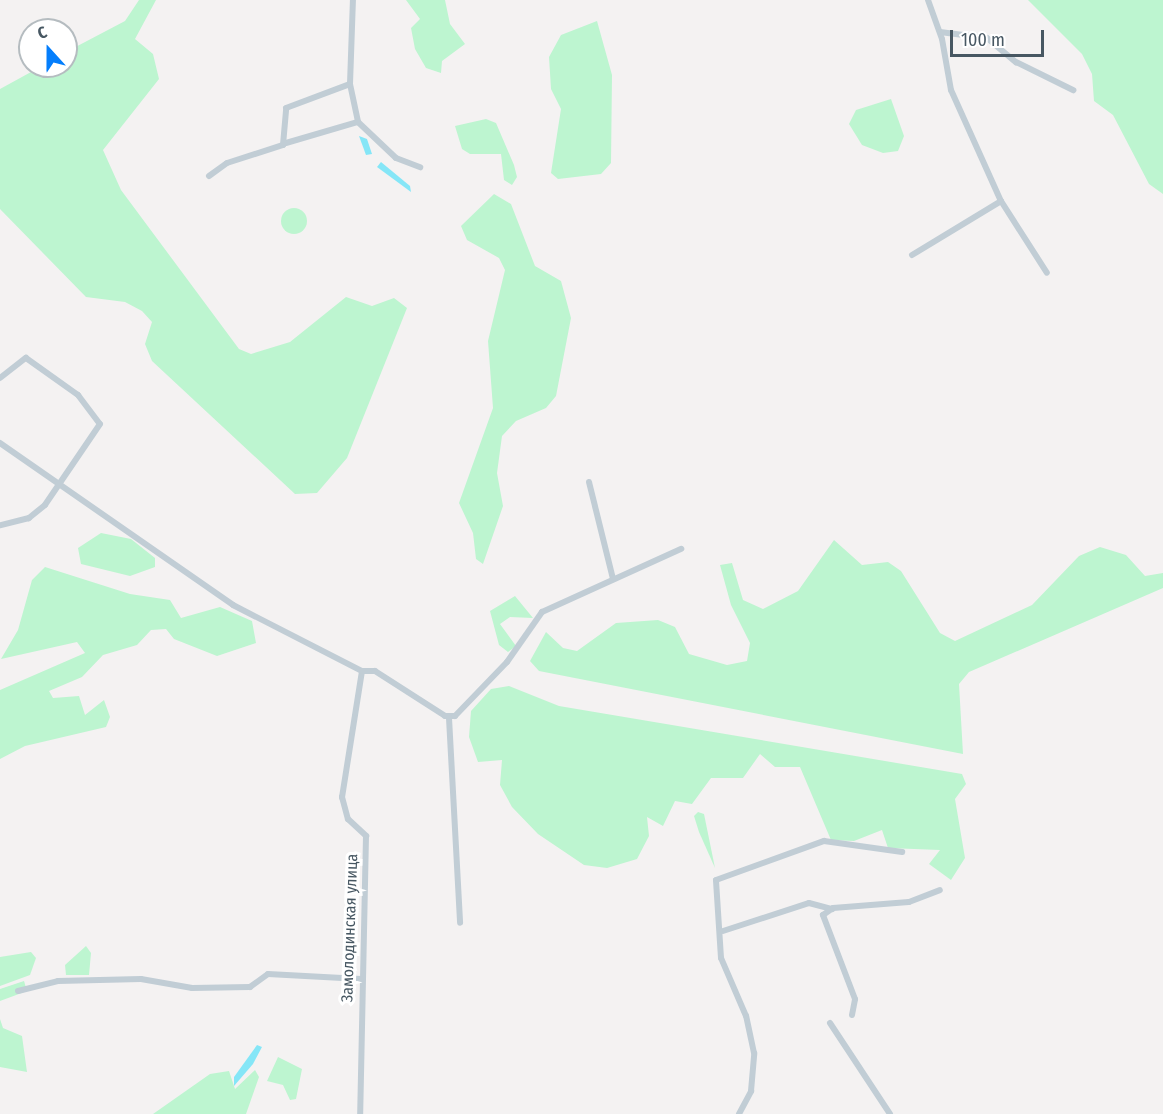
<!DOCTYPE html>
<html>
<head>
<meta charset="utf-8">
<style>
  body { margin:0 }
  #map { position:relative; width:1163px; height:1114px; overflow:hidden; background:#f4f2f2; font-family:"Fira Sans Condensed",sans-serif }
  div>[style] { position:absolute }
  .green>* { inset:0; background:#bdf5d0 }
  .round { border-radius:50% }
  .water>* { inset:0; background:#85e6f7 }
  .minor>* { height:6px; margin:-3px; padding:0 3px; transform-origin:3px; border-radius:3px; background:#c1cdd5 }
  span { translate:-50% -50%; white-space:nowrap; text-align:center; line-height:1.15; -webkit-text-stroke:6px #fff; paint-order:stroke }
  .street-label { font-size:16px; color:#475762 }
  .north { position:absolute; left:18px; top:18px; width:60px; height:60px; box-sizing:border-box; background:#fff; border:2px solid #b5bcc0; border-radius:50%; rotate:339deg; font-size:16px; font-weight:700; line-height:24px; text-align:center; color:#475762 }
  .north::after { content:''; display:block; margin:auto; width:21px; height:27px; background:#047efc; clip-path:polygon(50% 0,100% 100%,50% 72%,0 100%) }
  .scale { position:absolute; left:950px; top:30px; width:94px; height:27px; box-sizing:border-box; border:3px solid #475762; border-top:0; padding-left:8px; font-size:18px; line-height:21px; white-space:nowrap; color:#475762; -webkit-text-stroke:4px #fff; paint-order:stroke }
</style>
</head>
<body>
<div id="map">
  <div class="green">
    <div style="clip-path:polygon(139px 0,156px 0,135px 39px,153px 54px,159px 79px,103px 150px,121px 190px,239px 349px,251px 354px,290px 342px,346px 297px,372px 306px,394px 298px,407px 308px,347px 458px,317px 493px,295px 494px,152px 361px,145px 344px,152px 322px,142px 311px,125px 302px,86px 297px,0 209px,0 89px,42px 66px,66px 66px,66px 52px,125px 21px)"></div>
    <div style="clip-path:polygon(406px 0,445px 0,450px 24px,465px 44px,442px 61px,441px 73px,426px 68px,415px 49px,411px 28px,420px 19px)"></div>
    <div style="clip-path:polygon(1028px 0,1163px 0,1163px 194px,1149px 184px,1113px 115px,1094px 101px,1092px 74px,1082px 54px)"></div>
    <div style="clip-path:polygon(597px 21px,612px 75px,611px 163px,601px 174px,558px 179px,551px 173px,561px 109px,551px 89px,549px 57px,561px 35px)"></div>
    <div style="clip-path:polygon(891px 99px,904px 136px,898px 151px,883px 153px,862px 145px,849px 124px,856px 110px)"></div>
    <div style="clip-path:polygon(486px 119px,496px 123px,514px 165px,517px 177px,512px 185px,504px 180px,501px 154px,470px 154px,462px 149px,455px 126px)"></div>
    <div style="clip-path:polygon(494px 194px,511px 204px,535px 266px,561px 281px,571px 318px,556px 396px,546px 408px,516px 421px,502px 436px,497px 473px,503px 506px,483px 564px,476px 559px,473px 533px,459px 503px,493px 408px,488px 341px,505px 270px,499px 258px,467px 240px,461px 226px)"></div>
    <div class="round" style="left:281px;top:208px;width:26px;height:26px"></div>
    <div style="clip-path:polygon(101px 533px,131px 539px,155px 558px,155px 567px,130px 576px,81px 564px,78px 548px)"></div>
    <div style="clip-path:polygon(834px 540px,862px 565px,888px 562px,901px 571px,940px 633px,955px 641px,1032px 605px,1079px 556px,1100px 547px,1126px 555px,1145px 576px,1163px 573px,1163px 588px,969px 672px,959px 684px,963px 754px,539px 671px,530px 661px,546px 632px,563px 648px,577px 651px,616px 623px,658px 620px,675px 627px,689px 654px,727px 665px,747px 661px,750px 643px,731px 605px,720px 565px,732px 563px,743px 600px,763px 609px,798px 591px)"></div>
    <div style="clip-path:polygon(45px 567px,130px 594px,170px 600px,181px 618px,220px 607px,252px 621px,256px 643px,217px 656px,174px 639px,166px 629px,151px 630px,137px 645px,103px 655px,82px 677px,49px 691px,53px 698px,79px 696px,85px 715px,104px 700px,110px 717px,106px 727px,25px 746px,0 759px,0 690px,85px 653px,77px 642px,1px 659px,18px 630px,32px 580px)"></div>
    <div style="clip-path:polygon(515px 596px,533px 618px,510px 617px,500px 624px,516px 646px,508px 652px,499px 645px,490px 611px)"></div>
    <div style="clip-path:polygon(509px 686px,559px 706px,962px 774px,966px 784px,955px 799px,965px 858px,951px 880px,929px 864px,940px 850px,888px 848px,882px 830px,854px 841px,831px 840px,800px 767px,775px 767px,760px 754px,743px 778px,711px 778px,692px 804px,675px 801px,663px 826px,647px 817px,649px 836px,637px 859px,607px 868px,584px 865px,538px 834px,512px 807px,500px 785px,502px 760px,478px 762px,469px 737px,471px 711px,491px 689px)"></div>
    <div style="clip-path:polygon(698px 812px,704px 814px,715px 868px,699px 832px,694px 816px)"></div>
    <div style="clip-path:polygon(86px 946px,91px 953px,89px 975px,66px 975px,65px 965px)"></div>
    <div style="clip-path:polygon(31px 952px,36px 958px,30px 975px,0 986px,0 957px)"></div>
    <div style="clip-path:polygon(24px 981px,27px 991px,0 1001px,0 989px)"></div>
    <div style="clip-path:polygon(0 1019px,3px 1028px,22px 1036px,27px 1072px,0 1067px)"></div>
    <div style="clip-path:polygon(278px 1057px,302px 1069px,296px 1099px,290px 1100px,283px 1085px,267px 1081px)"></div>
    <div style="clip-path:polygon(255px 1070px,259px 1077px,246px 1114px,153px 1114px,210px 1074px,229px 1071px,235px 1089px)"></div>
  </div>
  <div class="water">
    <div style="clip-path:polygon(359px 136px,367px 139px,372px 154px,366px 155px)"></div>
    <div style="clip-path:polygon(381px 162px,410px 186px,411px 192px,377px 167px)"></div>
    <div style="clip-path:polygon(257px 1045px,262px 1047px,253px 1064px,234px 1086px,234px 1077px)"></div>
  </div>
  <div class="minor">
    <div style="left:928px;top:0;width:41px;rotate:70.3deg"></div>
    <div style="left:942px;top:39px;width:52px;rotate:80deg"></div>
    <div style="left:951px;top:90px;width:122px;rotate:65.8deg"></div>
    <div style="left:1001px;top:201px;width:85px;rotate:57.4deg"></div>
    <div style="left:940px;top:32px;width:47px;rotate:7.3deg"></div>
    <div style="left:987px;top:38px;width:38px;rotate:40deg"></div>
    <div style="left:1016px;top:62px;width:64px;rotate:26.2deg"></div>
    <div style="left:350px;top:84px;width:39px;rotate:78deg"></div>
    <div style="left:358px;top:122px;width:52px;rotate:43.5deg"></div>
    <div style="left:396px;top:158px;width:26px;rotate:21deg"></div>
    <div style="left:286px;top:143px;width:75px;rotate:-16.3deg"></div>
    <div style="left:209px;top:176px;width:22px;rotate:-36deg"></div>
    <div style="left:227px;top:163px;width:59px;rotate:-17.8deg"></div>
    <div style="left:283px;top:145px;width:37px;rotate:-85deg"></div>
    <div style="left:286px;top:108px;width:68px;rotate:-20.6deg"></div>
    <div style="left:350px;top:84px;width:84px;rotate:-88deg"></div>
    <div style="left:912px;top:255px;width:104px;rotate:-31.2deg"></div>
    <div style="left:0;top:378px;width:33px;rotate:-38deg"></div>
    <div style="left:26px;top:358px;width:64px;rotate:35.4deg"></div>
    <div style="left:78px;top:395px;width:36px;rotate:53deg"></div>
    <div style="left:100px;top:424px;width:98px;rotate:124.2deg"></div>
    <div style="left:45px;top:505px;width:21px;rotate:141deg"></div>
    <div style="left:29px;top:518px;width:30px;rotate:166deg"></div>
    <div style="left:0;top:443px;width:284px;rotate:34.8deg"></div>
    <div style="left:233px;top:605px;width:145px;rotate:27.1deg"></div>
    <div style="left:362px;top:671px;width:128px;rotate:99deg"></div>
    <div style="left:342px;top:797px;width:23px;rotate:75deg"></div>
    <div style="left:348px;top:819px;width:25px;rotate:43deg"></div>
    <div style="left:366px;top:836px;width:278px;rotate:91.2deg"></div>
    <div style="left:589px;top:482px;width:100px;rotate:76.1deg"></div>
    <div style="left:362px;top:671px;width:13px"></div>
    <div style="left:375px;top:671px;width:83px;rotate:32.7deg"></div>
    <div style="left:445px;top:716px;width:10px"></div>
    <div style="left:455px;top:716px;width:75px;rotate:-46.1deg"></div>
    <div style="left:507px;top:662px;width:61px;rotate:-55deg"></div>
    <div style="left:542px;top:612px;width:153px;rotate:-24.4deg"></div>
    <div style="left:449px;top:718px;width:205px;rotate:86.9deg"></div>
    <div style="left:723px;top:931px;width:90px;rotate:-18deg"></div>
    <div style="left:809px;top:903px;width:24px;rotate:15deg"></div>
    <div style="left:18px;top:991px;width:41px;rotate:-14deg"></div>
    <div style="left:58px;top:981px;width:83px;rotate:-1.4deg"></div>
    <div style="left:141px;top:979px;width:52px;rotate:10deg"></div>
    <div style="left:192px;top:988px;width:58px;rotate:-1deg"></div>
    <div style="left:250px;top:987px;width:22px;rotate:-36deg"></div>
    <div style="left:268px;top:974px;width:93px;rotate:3.1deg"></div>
    <div style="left:852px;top:1015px;width:16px;rotate:-79deg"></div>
    <div style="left:855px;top:999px;width:90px;rotate:-110.9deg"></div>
    <div style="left:823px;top:915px;width:12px;rotate:-35deg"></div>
    <div style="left:833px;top:908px;width:76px;rotate:-4.5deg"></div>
    <div style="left:909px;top:902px;width:33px;rotate:-21deg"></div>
    <div style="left:830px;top:1023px;width:109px;rotate:56.6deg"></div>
    <div style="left:739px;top:1114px;width:26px;rotate:-62deg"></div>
    <div style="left:751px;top:1091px;width:38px;rotate:-85deg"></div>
    <div style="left:754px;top:1053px;width:38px;rotate:-102deg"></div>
    <div style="left:746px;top:1016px;width:63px;rotate:-113.3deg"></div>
    <div style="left:721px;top:958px;width:78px;rotate:-93.7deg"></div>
    <div style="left:716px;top:880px;width:115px;rotate:-19.9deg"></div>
    <div style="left:824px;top:841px;width:79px;rotate:8deg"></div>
  </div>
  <div class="street-label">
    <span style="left:350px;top:928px;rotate:-88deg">Замолодинская улица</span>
  </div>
  <div class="north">С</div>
  <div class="scale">100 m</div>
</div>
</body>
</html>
